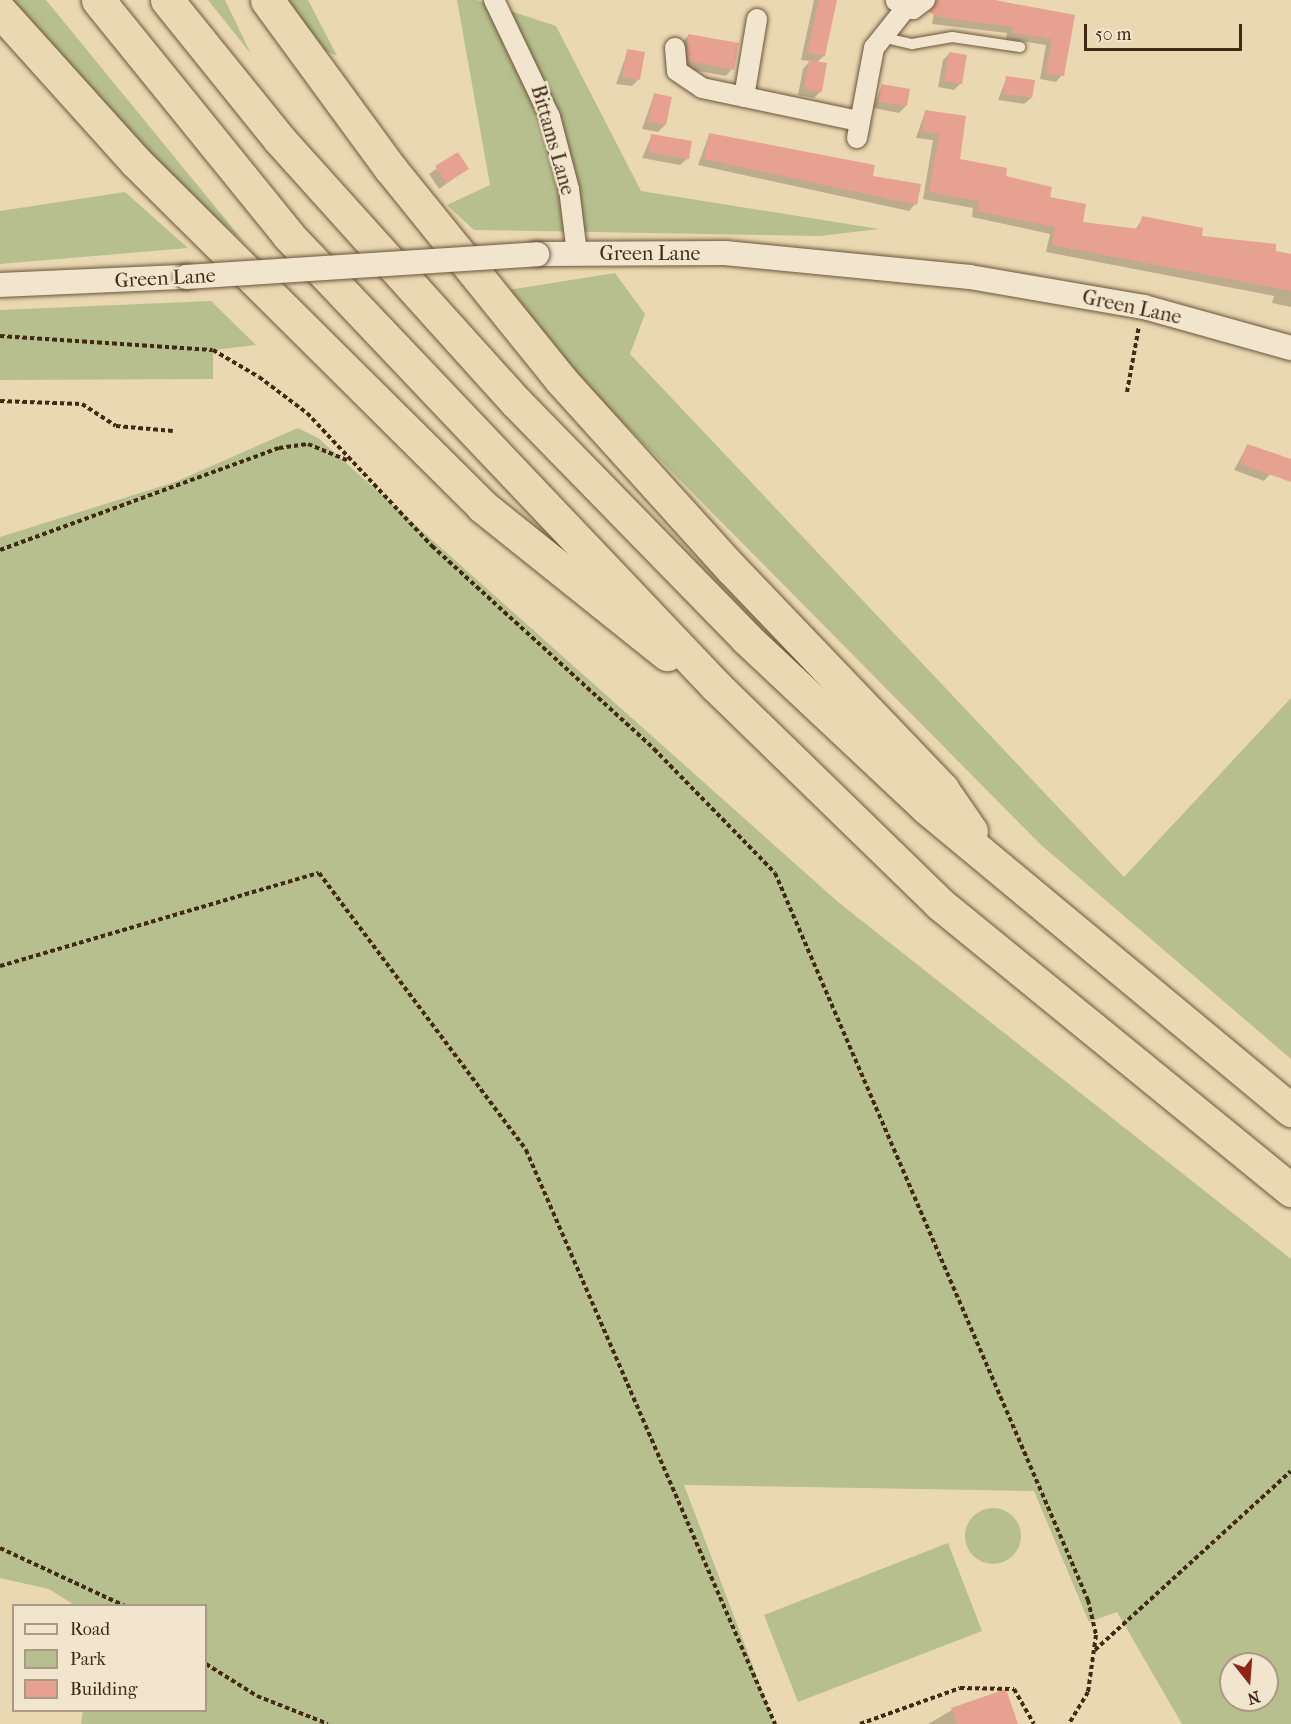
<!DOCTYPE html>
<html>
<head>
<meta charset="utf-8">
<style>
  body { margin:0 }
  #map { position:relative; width:1291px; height:1724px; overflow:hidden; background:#ead8b2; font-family:"IM FELL French Canon",serif }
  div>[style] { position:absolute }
  .green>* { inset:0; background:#b6bf8d }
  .round { border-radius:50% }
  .shadow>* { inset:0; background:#0003 }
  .building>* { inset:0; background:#e6a191 }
  .path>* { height:4px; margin-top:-2px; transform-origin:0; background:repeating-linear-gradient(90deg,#422914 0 4.5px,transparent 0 7.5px) }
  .roads { filter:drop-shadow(0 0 2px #6c553c) drop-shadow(0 0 2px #6c553c) }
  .service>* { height:10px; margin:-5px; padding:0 5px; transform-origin:5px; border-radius:5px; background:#f1e6cd }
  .minor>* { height:20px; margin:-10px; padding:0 10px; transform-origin:10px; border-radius:10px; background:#f1e6cd }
  .tertiary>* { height:24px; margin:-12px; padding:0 12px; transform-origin:12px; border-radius:12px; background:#f1e6cd }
  .motorway>* { height:33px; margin:-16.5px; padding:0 16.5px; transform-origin:16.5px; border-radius:16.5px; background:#ead8b2 }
  .bridges { filter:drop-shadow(0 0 2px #6c553c) drop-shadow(0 0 2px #6c553c) }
  .tertiary-bridge>* { height:24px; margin:-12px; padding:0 12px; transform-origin:12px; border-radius:12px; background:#f1e6cd }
  span { translate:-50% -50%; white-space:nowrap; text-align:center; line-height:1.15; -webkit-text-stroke:5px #f1e6cd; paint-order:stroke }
  .street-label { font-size:20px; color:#422914 }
  .legend { position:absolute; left:12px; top:1604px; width:195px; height:108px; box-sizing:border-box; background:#f1e6cd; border:2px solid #ab9a83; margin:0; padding:8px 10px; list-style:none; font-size:18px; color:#422914 }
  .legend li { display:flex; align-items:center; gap:12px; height:30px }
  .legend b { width:30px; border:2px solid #ab9a83 }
  .north { position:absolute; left:1219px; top:1652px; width:60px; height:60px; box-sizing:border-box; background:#f1e6cd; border:2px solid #ab9a83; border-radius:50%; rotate:163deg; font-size:16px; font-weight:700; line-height:24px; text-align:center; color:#422914 }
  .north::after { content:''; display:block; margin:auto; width:21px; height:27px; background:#8f2418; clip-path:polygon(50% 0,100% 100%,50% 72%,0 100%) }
  .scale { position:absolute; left:1084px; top:24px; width:158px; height:27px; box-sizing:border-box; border:3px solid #422914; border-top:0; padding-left:8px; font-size:18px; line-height:21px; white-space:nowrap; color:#422914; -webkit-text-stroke:4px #f1e6cd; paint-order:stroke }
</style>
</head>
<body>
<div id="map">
  <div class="green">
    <div style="clip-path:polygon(12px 0,46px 0,244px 242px,181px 188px)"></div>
    <div style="clip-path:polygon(208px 0,225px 0,251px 54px)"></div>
    <div style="clip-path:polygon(287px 0,308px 0,337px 56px,320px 48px)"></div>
    <div style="clip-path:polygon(457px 0,477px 0,556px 26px,641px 191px,879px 229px,820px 236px,474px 230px,447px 205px,490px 185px)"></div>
    <div style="clip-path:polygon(125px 192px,188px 248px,0 264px,0 211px)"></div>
    <div style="clip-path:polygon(615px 273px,645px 314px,630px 354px,1124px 877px,1291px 698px,1291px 1059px,1040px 844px,573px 372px,508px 290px)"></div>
    <div style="clip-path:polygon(211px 301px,256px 345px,213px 350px,213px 379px,0 380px,0 310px)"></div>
    <div style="clip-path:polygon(evenodd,298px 428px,318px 438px,838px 902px,1291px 1259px,1291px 1724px,1182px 1724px,1117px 1612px,1089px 1622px,1034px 1491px,684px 1485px,775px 1724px,81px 1724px,83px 1711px,206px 1710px,206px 1606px,74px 1605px,49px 1589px,0 1578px,0 537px,175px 482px,298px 428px,1231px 1664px,1267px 1664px,1267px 1700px,1231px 1700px,1231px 1664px)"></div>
    <div class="round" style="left:965px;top:1508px;width:56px;height:56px"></div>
    <div style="clip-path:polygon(948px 1543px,982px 1631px,798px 1702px,764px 1615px)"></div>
  </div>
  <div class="shadow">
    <div style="clip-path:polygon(814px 0,835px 0,824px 56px,816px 63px,821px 91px,814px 98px,798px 95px,803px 69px,810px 61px,801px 60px)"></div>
    <div style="clip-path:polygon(936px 0,993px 0,1073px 16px,1062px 75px,1056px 82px,1040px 79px,1046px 45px,1006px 39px,1007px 33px,932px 24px)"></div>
    <div style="clip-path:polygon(689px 35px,732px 69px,726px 76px,682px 68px,682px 42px)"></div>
    <div style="clip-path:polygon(628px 50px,638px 80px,632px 86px,616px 84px)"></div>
    <div style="clip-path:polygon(950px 53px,961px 83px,954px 90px,938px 87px,943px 60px)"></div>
    <div style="clip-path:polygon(1007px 77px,1031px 98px,1024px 104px,998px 100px)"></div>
    <div style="clip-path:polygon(882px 85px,906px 106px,899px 113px,873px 108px)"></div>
    <div style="clip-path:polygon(654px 95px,665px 125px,658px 132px,642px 129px)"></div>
    <div style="clip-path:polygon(925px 112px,958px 160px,1048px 198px,1081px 223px,1135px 230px,1143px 218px,1200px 237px,1291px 255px,1291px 307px,1272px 303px,1274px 296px,1046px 252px,1050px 234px,972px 217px,973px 208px,923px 199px,933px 140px,916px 138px)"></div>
    <div style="clip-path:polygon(652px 135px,687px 159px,680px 165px,642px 158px)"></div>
    <div style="clip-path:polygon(709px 135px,871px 177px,915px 204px,909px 211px,698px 165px)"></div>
    <div style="clip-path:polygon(458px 154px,467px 169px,439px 189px,429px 174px)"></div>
    <div style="clip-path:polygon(1247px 446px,1270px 474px,1264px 481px,1234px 470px)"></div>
    <div style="clip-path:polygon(952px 1710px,1017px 1724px,928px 1724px)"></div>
  </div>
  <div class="building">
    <div style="clip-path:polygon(819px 0,837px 0,825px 56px,807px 53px)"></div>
    <div style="clip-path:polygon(937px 0,994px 0,1075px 15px,1064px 76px,1046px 73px,1052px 39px,1012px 33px,1013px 27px,938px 17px,929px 12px)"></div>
    <div style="clip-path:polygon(688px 34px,739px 43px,734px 70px,688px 61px)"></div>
    <div style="clip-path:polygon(627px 49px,645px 52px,640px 80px,622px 77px)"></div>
    <div style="clip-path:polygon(949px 52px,967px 55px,962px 84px,944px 81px)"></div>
    <div style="clip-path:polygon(809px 60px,827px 63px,822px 92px,804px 89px)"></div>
    <div style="clip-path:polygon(1006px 76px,1035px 80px,1032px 98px,1003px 94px)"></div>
    <div style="clip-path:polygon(882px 84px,910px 89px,907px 106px,878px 102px)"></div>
    <div style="clip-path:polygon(654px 93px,672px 97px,666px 125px,648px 122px)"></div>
    <div style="clip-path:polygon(925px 110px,966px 116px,960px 159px,1007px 168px,1006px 176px,1052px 187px,1050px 197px,1086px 204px,1083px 222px,1139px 229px,1142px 216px,1203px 228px,1202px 236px,1276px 244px,1276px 251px,1291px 254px,1291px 291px,1052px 245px,1055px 227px,977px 211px,979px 201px,929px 192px,939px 134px,922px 131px)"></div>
    <div style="clip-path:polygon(709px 133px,875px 165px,873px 176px,921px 184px,917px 205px,704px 159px)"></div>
    <div style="clip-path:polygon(651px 134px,692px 141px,689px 159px,648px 152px)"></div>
    <div style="clip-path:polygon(458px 152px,469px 169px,446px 183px,435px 166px)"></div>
    <div style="clip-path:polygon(1247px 444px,1291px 459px,1291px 482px,1240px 464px)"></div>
    <div style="clip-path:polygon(1006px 1689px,1018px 1724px,957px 1724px,951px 1708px)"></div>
  </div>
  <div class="path">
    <div style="left:0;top:336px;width:213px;rotate:3.8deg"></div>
    <div style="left:213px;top:350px;width:53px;rotate:30.4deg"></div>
    <div style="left:259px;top:377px;width:60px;rotate:36.9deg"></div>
    <div style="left:307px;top:413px;width:183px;rotate:46.8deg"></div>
    <div style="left:432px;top:546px;width:301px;rotate:42.4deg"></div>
    <div style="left:654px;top:749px;width:173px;rotate:45.7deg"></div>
    <div style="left:775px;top:873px;width:792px;rotate:66.71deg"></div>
    <div style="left:1088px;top:1600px;width:36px;rotate:77deg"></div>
    <div style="left:1096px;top:1635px;width:58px;rotate:98deg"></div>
    <div style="left:1088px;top:1692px;width:37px;rotate:121deg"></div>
    <div style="left:1127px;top:392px;width:67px;rotate:-79.7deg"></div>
    <div style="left:0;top:401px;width:82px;rotate:2.1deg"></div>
    <div style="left:82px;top:404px;width:40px;rotate:32.9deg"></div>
    <div style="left:116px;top:426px;width:57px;rotate:5deg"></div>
    <div style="left:0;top:550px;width:297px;rotate:-20.1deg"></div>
    <div style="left:279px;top:448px;width:29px;rotate:-8deg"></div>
    <div style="left:308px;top:444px;width:44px;rotate:22.5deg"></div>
    <div style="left:0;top:966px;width:332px;rotate:-16.3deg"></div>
    <div style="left:319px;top:873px;width:346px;rotate:53.2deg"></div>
    <div style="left:526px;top:1150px;width:626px;rotate:66.55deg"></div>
    <div style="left:0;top:1548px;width:138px;rotate:24.9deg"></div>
    <div style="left:1095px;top:1650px;width:265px;rotate:-42.4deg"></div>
    <div style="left:206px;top:1664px;width:60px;rotate:32.1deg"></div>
    <div style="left:257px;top:1696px;width:76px;rotate:21.5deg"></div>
    <div style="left:860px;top:1724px;width:106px;rotate:-19.8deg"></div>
    <div style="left:960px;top:1688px;width:54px;rotate:1.1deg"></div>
    <div style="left:1014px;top:1689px;width:40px;rotate:60.3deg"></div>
  </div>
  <div class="roads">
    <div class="service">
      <div style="left:881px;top:37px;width:32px;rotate:13deg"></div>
      <div style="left:912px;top:44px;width:41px;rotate:-9.9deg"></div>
      <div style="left:952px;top:37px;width:69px;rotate:8.4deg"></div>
    </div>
    <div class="minor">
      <div style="left:494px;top:0;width:130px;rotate:64.4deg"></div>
      <div style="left:550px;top:117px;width:74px;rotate:75.2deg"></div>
      <div style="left:569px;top:189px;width:64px;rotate:82.9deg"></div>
      <div style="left:896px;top:1px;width:19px;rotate:25deg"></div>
      <div style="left:913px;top:9px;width:15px;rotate:-37deg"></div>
      <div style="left:675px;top:48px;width:23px;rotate:85deg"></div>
      <div style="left:677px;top:71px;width:30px;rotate:34deg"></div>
      <div style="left:702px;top:88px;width:160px;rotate:11.9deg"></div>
      <div style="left:744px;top:97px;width:79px;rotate:-80.5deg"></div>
      <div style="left:857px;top:138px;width:92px;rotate:-79.3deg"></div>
      <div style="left:874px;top:48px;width:50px;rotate:-51.5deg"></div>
    </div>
    <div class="tertiary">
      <div style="left:537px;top:254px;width:188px;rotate:-0.3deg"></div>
      <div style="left:725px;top:253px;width:246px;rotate:5.6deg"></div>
      <div style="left:970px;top:277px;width:177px;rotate:9.8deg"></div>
      <div style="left:1144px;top:307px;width:153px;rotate:15.6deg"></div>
      <div style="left:0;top:285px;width:186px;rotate:-2.5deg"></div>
    </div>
    <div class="motorway">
      <div style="left:98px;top:0;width:302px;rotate:51deg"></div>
      <div style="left:288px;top:235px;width:622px;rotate:46.5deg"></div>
      <div style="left:716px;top:686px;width:313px;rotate:44.2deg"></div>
      <div style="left:940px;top:904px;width:453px;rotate:39.2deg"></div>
      <div style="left:167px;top:0;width:179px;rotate:51.1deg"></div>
      <div style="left:279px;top:139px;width:355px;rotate:48deg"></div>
      <div style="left:517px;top:403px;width:328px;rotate:45.7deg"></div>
      <div style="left:746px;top:638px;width:248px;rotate:43.2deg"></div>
      <div style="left:927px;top:808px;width:473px;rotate:39.7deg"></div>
      <div style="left:267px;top:0;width:208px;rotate:53.8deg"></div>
      <div style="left:390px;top:168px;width:272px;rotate:51.1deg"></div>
      <div style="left:561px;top:380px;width:255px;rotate:47.9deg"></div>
      <div style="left:732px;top:569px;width:304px;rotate:46.3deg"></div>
      <div style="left:942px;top:789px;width:51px;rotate:55.4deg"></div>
      <div style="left:0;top:11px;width:202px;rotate:48deg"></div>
      <div style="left:135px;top:161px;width:489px;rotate:44.8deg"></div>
      <div style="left:482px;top:506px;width:237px;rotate:38.7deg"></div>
    </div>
  </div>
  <div class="bridges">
    <div class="tertiary-bridge">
      <div style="left:186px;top:277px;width:352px;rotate:-3.7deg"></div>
    </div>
  </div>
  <div class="street-label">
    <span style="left:553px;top:140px;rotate:74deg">Bittams Lane</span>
    <span style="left:650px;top:253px">Green Lane</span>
    <span style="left:165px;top:278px;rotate:-3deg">Green Lane</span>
    <span style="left:1132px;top:307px;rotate:12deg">Green Lane</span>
  </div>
  <ul class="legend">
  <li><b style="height:8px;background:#f1e6cd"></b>Road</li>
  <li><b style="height:16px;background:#b6bf8d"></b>Park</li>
  <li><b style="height:16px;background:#e6a191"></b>Building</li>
  </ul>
  <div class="north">N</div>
  <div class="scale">50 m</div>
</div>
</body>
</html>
